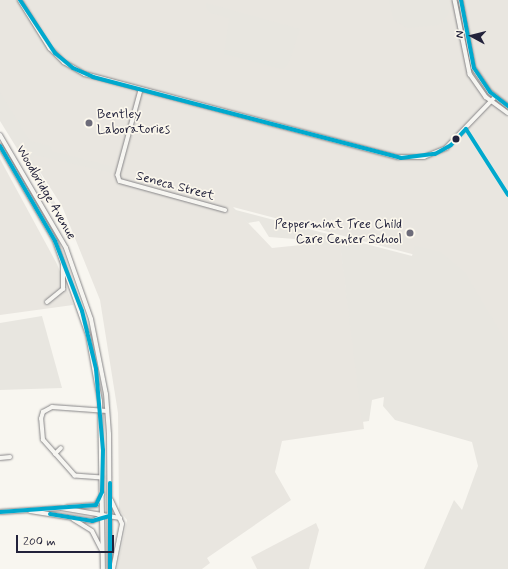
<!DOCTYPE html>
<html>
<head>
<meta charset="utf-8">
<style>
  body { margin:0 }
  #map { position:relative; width:508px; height:569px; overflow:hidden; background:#f8f6f0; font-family:Mynerve,sans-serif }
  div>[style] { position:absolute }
  .built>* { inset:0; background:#e9e6e0 }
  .green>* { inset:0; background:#e8e6e0 }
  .roads { filter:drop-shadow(0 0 1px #878688) drop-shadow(0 0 1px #878688) }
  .minor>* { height:3.5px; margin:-1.75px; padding:0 1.75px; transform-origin:1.75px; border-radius:1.75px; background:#f6f5f1 }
  .major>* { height:4px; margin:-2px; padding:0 2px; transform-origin:2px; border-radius:2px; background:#f6f5f1 }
  .bus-1>* { height:4px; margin:-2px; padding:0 2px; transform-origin:2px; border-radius:2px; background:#00a9ce }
  .dots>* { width:11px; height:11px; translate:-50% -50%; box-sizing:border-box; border:2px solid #fbf7ec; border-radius:50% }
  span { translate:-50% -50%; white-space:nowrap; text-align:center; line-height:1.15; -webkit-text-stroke:3.5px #fbf7ec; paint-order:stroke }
  .poi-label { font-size:13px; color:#22223b }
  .left { translate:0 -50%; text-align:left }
  .right { translate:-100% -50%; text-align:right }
  .street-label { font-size:13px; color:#22223b }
  .north { position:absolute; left:452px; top:16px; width:40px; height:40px; -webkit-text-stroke:3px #fbf7ec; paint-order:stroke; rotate:277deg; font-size:11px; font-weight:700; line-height:16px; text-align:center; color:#22223b }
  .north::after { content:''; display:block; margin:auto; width:14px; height:18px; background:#22223b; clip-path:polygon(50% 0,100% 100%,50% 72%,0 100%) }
  .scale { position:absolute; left:16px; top:535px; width:98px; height:18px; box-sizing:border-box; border:2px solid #22223b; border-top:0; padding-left:5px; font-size:12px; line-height:14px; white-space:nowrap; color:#22223b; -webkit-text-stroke:3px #fbf7ec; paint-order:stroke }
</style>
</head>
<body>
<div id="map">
  <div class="built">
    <div style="clip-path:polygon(0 0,508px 0,508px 361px,450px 264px,233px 207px,272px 248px,340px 241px,364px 429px,282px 441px,275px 472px,291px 500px,207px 558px,210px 563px,202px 569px,117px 569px,127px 520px,119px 510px,118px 413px,100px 300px,62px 206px,33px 161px,0 120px)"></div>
    <div style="clip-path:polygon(0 159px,57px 264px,73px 305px,0 315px)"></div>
    <div style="clip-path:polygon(316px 523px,319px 530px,309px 569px,257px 569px,251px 557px)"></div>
  </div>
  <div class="green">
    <div style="clip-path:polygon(389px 0,449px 0,450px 8px,448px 15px,439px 25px,407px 28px,394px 20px)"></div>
    <div style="clip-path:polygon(206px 3px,300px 29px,289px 63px,283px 69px,224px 54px,229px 18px,211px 13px,206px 8px)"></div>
    <div style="clip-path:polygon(0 92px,30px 141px,51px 146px,52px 151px,114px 167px,112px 173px,35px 155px,32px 157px,75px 242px,0 121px)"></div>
    <div style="clip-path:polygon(232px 209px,412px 256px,415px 245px,439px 251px,465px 272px,508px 345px,508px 569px,424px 569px,454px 500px,462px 510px,478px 466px,472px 442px,395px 420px,383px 406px,384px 397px,372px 400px,369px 421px,362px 422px,340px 244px,303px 248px,295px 239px,269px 237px,259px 221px,248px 223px)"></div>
    <div style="clip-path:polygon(42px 316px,62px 388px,0 390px,0 323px)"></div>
  </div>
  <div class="roads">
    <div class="minor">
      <div style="left:20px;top:0;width:57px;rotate:58deg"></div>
      <div style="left:50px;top:48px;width:20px;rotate:45deg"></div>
      <div style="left:64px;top:62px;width:24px;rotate:30deg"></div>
      <div style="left:85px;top:74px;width:324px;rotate:14.9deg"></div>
      <div style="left:398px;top:157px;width:26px"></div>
      <div style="left:424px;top:157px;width:24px;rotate:-22deg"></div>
      <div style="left:446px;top:148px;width:71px;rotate:-46.1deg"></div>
      <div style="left:455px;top:0;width:76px;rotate:78.5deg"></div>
      <div style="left:470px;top:74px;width:28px;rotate:55deg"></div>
      <div style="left:486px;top:97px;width:27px;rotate:36deg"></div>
      <div style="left:461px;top:0;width:69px;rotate:79.2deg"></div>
      <div style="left:474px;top:68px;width:29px;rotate:56deg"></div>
      <div style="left:490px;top:92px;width:23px;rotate:38deg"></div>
      <div style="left:141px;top:90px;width:88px;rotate:105.1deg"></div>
      <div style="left:118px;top:175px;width:6px;rotate:72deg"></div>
      <div style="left:120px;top:181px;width:109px;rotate:15.4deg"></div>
      <div style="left:55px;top:454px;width:8px;rotate:-45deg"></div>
      <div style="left:0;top:458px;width:10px;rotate:-6deg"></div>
      <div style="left:102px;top:478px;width:27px;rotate:-176deg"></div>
      <div style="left:75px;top:476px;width:48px;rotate:-131.6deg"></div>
      <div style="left:43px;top:440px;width:21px;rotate:-95deg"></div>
      <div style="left:41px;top:419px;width:7px;rotate:-74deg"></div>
      <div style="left:43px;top:412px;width:10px;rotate:-29deg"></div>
      <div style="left:52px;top:407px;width:55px;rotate:4.2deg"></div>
    </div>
    <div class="major">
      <div style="left:0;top:135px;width:131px;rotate:59.7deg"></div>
      <div style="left:66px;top:248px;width:75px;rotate:70.6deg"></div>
      <div style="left:91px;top:319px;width:76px;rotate:78.7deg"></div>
      <div style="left:106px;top:394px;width:40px;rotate:85.7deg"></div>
      <div style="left:109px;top:434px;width:135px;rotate:89.6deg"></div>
      <div style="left:0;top:146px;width:110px;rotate:59.9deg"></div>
      <div style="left:55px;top:241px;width:100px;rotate:70.7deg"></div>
      <div style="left:88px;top:335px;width:67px;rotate:79.7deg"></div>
      <div style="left:100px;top:401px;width:168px;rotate:89deg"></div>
      <div style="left:47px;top:302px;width:21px;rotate:-39deg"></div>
      <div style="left:63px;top:289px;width:24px;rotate:-90deg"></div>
      <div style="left:111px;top:500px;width:26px;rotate:65deg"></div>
      <div style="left:122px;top:524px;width:46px;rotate:101.3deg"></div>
      <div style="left:67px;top:507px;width:29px;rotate:-4deg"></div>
      <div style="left:96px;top:505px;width:13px;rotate:-61deg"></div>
      <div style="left:30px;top:511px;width:63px;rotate:9.2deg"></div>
      <div style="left:92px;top:521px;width:13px;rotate:-23deg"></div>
      <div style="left:0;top:512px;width:61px;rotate:-3.8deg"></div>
      <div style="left:61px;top:508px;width:60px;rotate:9.6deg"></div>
      <div style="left:73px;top:519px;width:22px;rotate:32deg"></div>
      <div style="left:92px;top:531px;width:22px;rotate:63deg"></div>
    </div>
  </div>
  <div class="bus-1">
    <div style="left:20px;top:0;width:64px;rotate:56.6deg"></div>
    <div style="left:55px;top:53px;width:23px;rotate:40deg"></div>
    <div style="left:73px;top:68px;width:22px;rotate:24deg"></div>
    <div style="left:93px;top:77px;width:318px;rotate:14.7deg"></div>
    <div style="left:401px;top:158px;width:34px;rotate:-7deg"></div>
    <div style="left:435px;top:154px;width:18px;rotate:-29deg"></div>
    <div style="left:451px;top:145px;width:22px;rotate:-47deg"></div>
    <div style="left:461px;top:0;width:69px;rotate:79.2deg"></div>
    <div style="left:474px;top:68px;width:29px;rotate:56deg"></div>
    <div style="left:490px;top:92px;width:23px;rotate:38deg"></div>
    <div style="left:466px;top:129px;width:78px;rotate:57.5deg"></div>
    <div style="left:0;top:146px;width:110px;rotate:59.9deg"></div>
    <div style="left:55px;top:241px;width:75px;rotate:68.9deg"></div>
    <div style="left:82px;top:311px;width:60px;rotate:76.4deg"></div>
    <div style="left:96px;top:369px;width:81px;rotate:85.1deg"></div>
    <div style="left:103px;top:450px;width:42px;rotate:91.4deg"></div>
    <div style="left:102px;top:492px;width:14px;rotate:115deg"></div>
    <div style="left:96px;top:505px;width:96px;rotate:175.8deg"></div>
    <div style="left:110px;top:483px;width:86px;rotate:90deg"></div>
    <div style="left:50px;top:514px;width:43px;rotate:9.5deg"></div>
    <div style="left:92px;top:521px;width:19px;rotate:-16deg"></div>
  </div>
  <div class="dots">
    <div style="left:89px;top:123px;background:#6d6c7a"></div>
    <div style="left:456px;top:139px;background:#22223b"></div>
    <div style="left:410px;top:233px;background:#6d6c7a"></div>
  </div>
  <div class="poi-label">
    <span class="left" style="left:97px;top:123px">Bentley<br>Laboratories</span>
    <span class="right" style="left:402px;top:233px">Peppermint Tree Child<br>Care Center School</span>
  </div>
  <div class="street-label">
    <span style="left:175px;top:187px;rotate:15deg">Seneca Street</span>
    <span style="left:45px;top:193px;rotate:60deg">Woodbridge Avenue</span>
  </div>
  <div class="north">N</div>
  <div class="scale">200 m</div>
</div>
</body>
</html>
